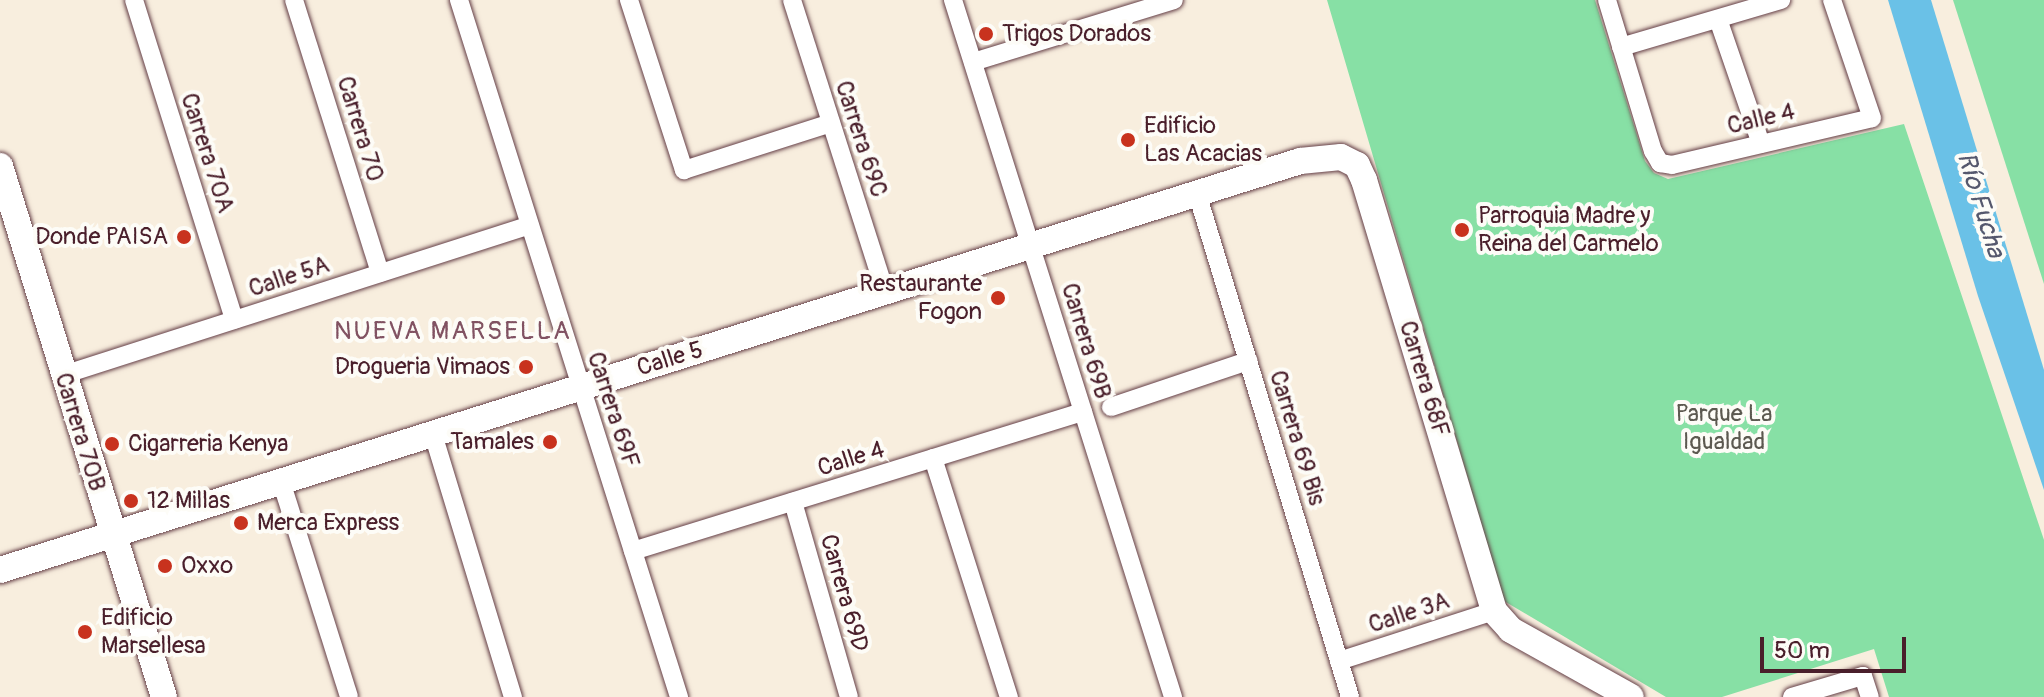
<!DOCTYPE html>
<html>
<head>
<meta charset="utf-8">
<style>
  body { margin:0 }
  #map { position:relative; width:2044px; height:697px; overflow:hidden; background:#f8eede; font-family:Pangolin,sans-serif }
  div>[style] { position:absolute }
  .green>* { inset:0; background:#87e0a5 }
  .water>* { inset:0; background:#6ac1e7 }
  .roads { filter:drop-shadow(0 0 2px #643e46) drop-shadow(0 0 2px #643e46) }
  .street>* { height:18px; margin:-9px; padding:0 9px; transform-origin:9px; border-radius:9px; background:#fff }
  .secondary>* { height:26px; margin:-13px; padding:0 13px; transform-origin:13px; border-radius:13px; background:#fff }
  .dots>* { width:22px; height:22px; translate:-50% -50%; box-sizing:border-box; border:4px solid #fdfcf7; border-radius:50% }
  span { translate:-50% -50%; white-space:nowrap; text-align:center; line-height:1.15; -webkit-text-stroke:8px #fdfcf7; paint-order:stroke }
  .poi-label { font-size:24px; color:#4a1f2b }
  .left { translate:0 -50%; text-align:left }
  .right { translate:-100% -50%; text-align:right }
  .street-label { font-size:24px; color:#4a1f2b }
  .park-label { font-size:24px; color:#5c5950 }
  .water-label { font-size:26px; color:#55586d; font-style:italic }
  .neighbourhood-label { font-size:26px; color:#815262; letter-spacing:2px }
  .scale { position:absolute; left:1760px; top:637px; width:146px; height:36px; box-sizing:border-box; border:4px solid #4a1f2b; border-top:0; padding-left:10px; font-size:24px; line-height:28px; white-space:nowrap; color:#4a1f2b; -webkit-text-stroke:6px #fdfcf7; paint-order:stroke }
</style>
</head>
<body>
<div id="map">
  <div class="green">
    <div style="clip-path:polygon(1327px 0,1595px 0,1645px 161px,1654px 173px,1668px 179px,1904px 124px,2044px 540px,2044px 697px,1889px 697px,1874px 649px,1722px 697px,1666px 697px,1504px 601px)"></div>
    <div style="clip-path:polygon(1953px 0,2044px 0,2044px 284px)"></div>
  </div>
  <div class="water">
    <div style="clip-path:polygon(1888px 0,1931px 0,2044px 370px,2044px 490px,1978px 296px)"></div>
  </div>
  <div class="roads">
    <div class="street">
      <div style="left:134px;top:0;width:335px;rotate:72.6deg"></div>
      <div style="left:294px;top:0;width:286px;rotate:72.5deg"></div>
      <div style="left:459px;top:0;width:731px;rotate:72.48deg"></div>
      <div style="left:629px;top:0;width:179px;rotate:72.1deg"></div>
      <div style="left:684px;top:170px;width:154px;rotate:-17.7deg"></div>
      <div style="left:792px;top:0;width:306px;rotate:72.3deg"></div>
      <div style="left:953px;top:0;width:731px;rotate:72.48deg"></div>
      <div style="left:1607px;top:0;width:158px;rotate:73.1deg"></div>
      <div style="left:1653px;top:151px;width:14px;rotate:60deg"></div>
      <div style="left:1660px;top:163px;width:12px;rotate:9deg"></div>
      <div style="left:1672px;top:165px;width:205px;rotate:-13.2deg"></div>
      <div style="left:1872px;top:118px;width:125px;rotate:-108.7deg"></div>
      <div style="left:1718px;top:19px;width:132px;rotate:71deg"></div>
      <div style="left:1621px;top:47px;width:167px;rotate:-16.4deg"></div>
      <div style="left:973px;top:62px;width:210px;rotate:-17.1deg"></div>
      <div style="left:1197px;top:193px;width:527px;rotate:73.11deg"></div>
      <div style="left:63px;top:375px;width:490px;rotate:-17.8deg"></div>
      <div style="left:1111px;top:407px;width:145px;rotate:-18.6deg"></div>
      <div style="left:433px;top:434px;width:275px;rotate:73.1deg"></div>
      <div style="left:933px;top:458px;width:251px;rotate:72.4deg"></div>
      <div style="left:281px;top:481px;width:226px;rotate:72.5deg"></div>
      <div style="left:793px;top:502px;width:203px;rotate:74deg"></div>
      <div style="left:633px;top:551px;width:471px;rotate:-17.2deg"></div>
      <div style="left:1339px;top:661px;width:163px;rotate:-17.9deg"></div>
      <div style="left:1792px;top:697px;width:74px;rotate:-16.5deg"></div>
      <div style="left:1863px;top:676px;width:22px;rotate:72deg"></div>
    </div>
    <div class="secondary">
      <div style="left:0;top:166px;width:556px;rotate:72.84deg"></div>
      <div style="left:0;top:570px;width:1363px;rotate:-17.46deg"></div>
      <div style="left:1300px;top:161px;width:41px;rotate:-5.6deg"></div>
      <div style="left:1341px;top:157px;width:18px;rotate:27deg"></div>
      <div style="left:1357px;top:165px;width:17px;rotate:65deg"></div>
      <div style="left:1364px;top:180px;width:450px;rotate:73.2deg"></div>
      <div style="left:1494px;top:611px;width:25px;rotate:48deg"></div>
      <div style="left:1511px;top:630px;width:137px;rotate:29.2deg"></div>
    </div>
  </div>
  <div class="dots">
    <div style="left:986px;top:34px;background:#c8321e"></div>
    <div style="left:1128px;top:140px;background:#c8321e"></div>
    <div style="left:1462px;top:230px;background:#c8321e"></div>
    <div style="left:184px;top:237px;background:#c8321e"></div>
    <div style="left:998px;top:298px;background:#c8321e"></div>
    <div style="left:526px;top:367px;background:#c8321e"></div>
    <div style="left:550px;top:442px;background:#c8321e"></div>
    <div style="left:112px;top:444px;background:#c8321e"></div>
    <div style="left:131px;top:501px;background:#c8321e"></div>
    <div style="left:241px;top:523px;background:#c8321e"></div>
    <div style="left:165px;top:566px;background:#c8321e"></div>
    <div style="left:85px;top:632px;background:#c8321e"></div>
  </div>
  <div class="poi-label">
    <span class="left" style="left:1002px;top:34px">Trigos Dorados</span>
    <span class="left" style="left:1144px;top:140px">Edificio<br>Las Acacias</span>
    <span class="left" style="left:1478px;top:230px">Parroquia Madre y<br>Reina del Carmelo</span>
    <span class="right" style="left:168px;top:237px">Donde PAISA</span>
    <span class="right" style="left:982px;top:298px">Restaurante<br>Fogon</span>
    <span class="right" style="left:510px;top:367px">Drogueria Vimaos</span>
    <span class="right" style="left:534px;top:442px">Tamales</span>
    <span class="left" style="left:128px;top:444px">Cigarreria Kenya</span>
    <span class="left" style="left:147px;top:501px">12 Millas</span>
    <span class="left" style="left:257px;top:523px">Merca Express</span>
    <span class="left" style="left:181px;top:566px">Oxxo</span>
    <span class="left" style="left:101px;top:632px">Edificio<br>Marsellesa</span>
  </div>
  <div class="street-label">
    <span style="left:1761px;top:119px;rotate:-13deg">Calle 4</span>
    <span style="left:360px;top:129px;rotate:73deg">Carrera 70</span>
    <span style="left:861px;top:139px;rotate:72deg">Carrera 69C</span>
    <span style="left:207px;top:153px;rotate:72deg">Carrera 70A</span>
    <span style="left:289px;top:277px;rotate:-18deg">Calle 5A</span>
    <span style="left:1086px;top:341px;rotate:73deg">Carrera 69B</span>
    <span style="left:670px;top:359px;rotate:-17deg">Calle 5</span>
    <span style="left:1424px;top:379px;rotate:73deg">Carrera 68F</span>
    <span style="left:613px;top:410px;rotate:72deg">Carrera 69F</span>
    <span style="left:80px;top:432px;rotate:73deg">Carrera 70B</span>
    <span style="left:1297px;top:438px;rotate:73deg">Carrera 69 Bis</span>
    <span style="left:851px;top:459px;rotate:-17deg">Calle 4</span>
    <span style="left:844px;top:593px;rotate:74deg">Carrera 69D</span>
    <span style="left:1409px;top:613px;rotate:-18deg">Calle 3A</span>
  </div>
  <div class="park-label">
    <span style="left:1724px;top:428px">Parque La<br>Igualdad</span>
  </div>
  <div class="water-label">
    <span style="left:1980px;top:205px;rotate:73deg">Río Fucha</span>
  </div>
  <div class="neighbourhood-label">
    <span style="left:453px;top:332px">NUEVA MARSELLA</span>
  </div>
  <div class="scale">50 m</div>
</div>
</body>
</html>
